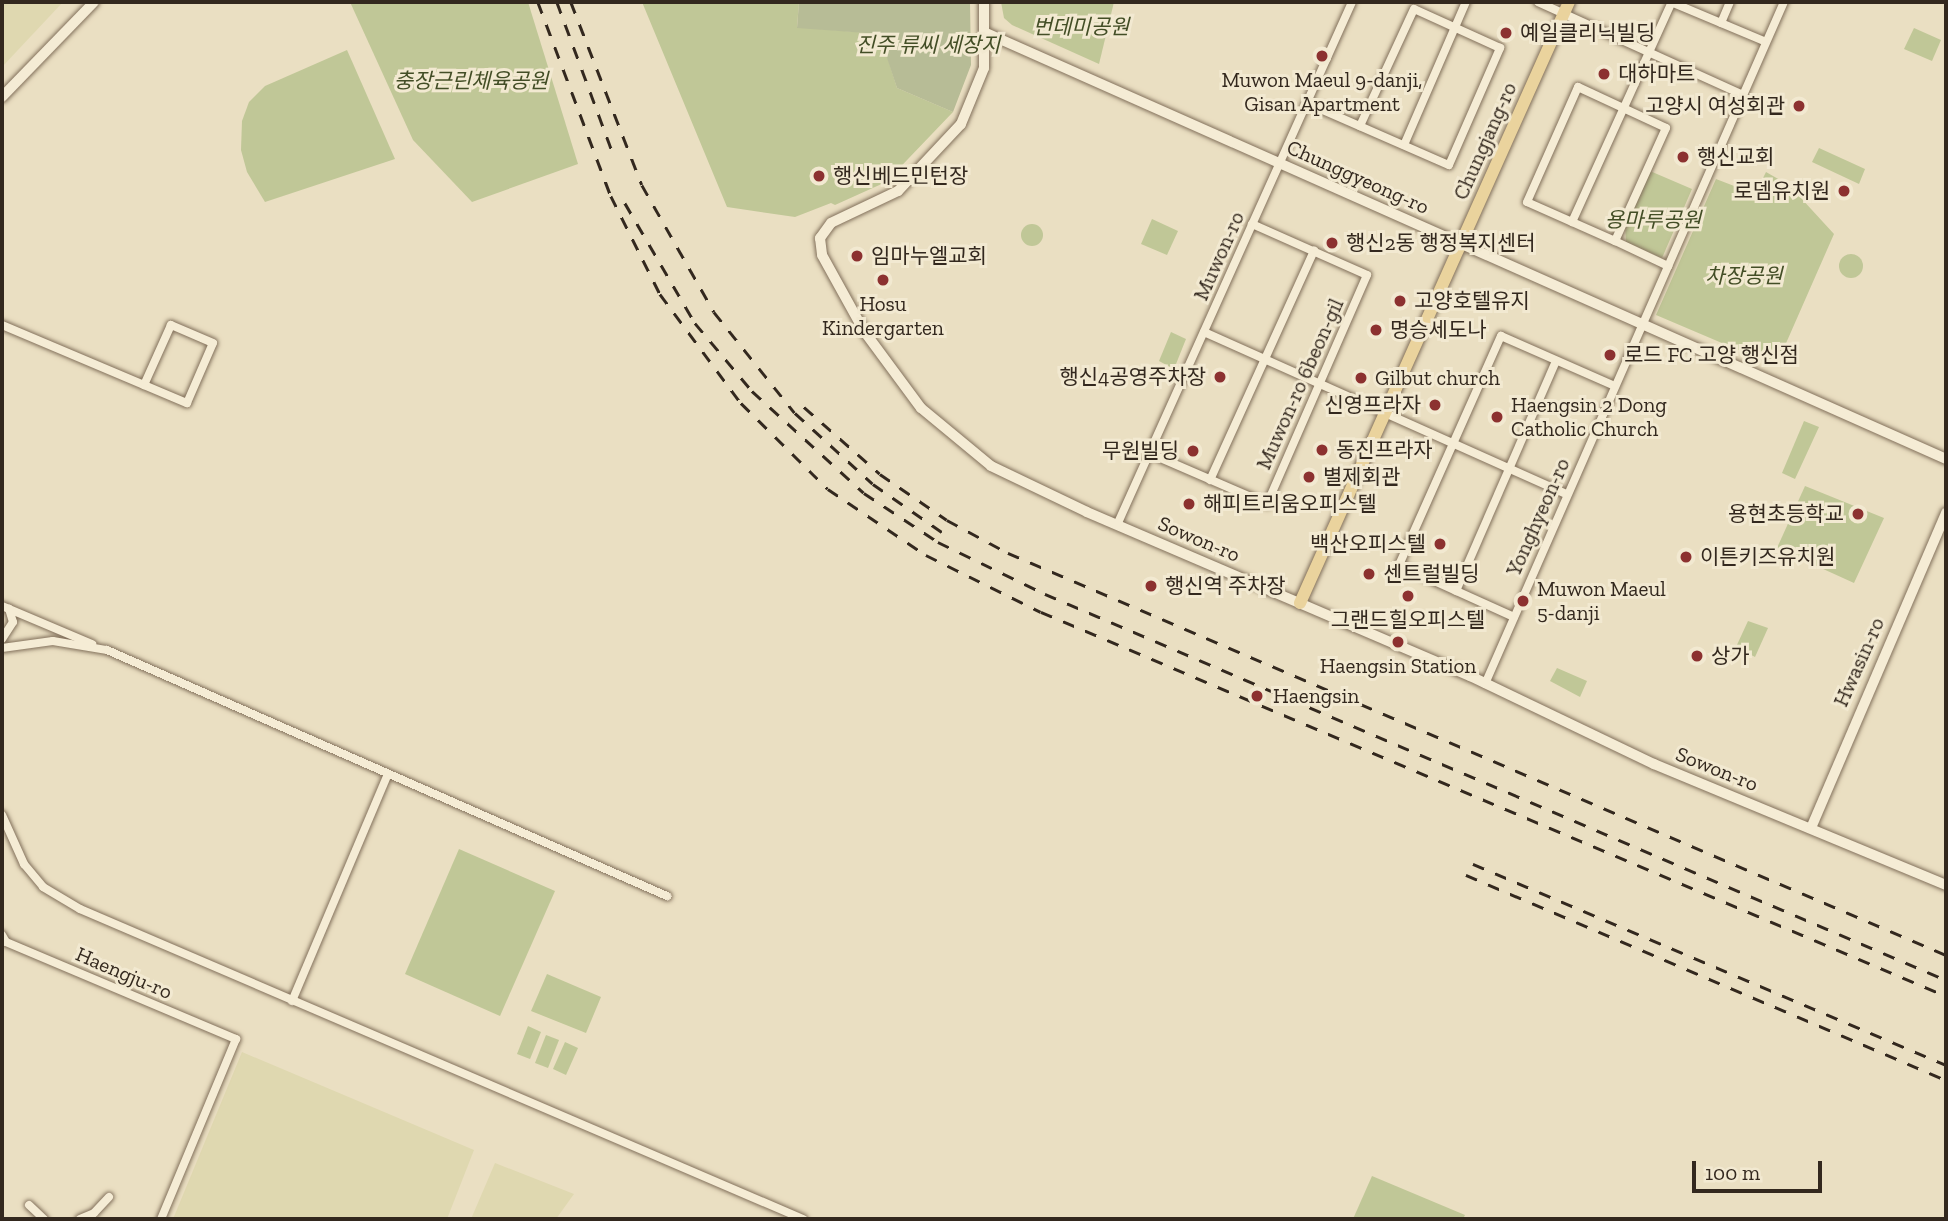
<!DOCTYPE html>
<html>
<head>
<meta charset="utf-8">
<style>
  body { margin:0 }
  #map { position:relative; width:1948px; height:1221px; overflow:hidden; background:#eadfc2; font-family:"Zilla Slab","Noto Sans KR",serif }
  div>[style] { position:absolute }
  .farmland>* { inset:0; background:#dfd8b0 }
  .green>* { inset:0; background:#c0c797 }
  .round { border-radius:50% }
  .cemetery>* { inset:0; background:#b7bc96 }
  .roads { filter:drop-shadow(0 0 2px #82705b) drop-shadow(0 0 2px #82705b) }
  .minor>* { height:8px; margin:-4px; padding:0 4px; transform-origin:4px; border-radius:4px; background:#f5ecd5 }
  .secondary>* { height:10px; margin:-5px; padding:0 5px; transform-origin:5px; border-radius:5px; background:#f5ecd5 }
  .primary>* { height:12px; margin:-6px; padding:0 6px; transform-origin:6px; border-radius:6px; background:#ead39d }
  .rail>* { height:2.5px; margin-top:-1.25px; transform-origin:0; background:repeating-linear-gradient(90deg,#33281e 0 12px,transparent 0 24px) }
  .dots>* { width:19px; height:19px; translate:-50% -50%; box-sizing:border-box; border:4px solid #f2e9d1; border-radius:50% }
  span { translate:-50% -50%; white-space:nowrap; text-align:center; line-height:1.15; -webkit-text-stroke:6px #f2e9d1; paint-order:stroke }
  .park-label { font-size:21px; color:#434e26; font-style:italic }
  .poi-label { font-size:21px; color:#33281e }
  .left { translate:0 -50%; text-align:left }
  .right { translate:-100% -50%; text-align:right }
  .street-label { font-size:21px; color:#33281e }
  .frame { position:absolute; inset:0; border:4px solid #33281e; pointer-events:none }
  .scale { position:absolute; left:1692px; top:1161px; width:130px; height:32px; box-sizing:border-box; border:4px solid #33281e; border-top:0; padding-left:9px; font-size:21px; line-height:24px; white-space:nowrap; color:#33281e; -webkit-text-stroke:5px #f2e9d1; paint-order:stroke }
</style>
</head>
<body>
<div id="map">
  <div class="farmland">
    <div style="clip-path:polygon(2px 2px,63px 2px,2px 67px)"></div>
    <div style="clip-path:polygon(242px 1052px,474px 1150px,447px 1219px,173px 1219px)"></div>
    <div style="clip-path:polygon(495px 1163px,574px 1194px,556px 1219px,471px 1219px)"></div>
  </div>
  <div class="green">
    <div style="clip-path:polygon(350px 2px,528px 2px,578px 164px,472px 202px,413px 140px)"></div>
    <div style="clip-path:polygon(642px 2px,799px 2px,797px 27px,880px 34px,897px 88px,953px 112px,886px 182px,835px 205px,831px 203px,795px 217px,727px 207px)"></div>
    <div style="clip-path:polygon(1001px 2px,1114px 2px,1099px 64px,1012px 25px,1004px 18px)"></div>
    <div style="clip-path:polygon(1914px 28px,1941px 40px,1932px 61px,1904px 49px)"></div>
    <div style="clip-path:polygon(347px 50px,395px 159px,265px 202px,247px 172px,241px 150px,242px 121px,249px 102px,265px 86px)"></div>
    <div style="clip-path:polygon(1819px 148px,1865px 169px,1859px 184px,1812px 162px)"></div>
    <div style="clip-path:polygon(1650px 171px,1692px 189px,1662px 258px,1626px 242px,1625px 225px)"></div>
    <div style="clip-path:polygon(1766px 172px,1789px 185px,1834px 234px,1776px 366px,1656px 315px,1716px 179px,1755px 194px)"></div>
    <div style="clip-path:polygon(1152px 219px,1178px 231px,1167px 255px,1141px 244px)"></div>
    <div class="round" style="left:1021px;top:224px;width:22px;height:22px"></div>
    <div class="round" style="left:1839px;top:254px;width:24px;height:24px"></div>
    <div style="clip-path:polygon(1171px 332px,1186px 339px,1174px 369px,1159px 361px)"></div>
    <div style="clip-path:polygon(1804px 421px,1819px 427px,1795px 479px,1782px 473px)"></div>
    <div style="clip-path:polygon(1805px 486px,1884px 518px,1854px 583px,1777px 548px)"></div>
    <div style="clip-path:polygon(1748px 621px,1768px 628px,1755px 657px,1736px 647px)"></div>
    <div style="clip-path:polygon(1557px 668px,1587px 681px,1580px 697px,1550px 681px)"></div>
    <div style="clip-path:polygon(459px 849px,555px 891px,500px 1016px,405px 974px)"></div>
    <div style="clip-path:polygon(547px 974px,601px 997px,586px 1033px,531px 1011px)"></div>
    <div style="clip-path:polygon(528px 1026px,541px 1032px,530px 1059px,517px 1054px)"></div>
    <div style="clip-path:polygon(546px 1035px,559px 1040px,548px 1068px,535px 1063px)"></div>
    <div style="clip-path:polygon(565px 1042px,578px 1048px,566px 1075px,553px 1069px)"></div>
    <div style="clip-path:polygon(1372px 1176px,1465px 1215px,1463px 1219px,1353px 1219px)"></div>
  </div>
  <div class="cemetery">
    <div style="clip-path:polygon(799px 2px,970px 2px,971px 65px,953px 112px,897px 88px,879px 34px,797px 28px)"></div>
  </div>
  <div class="roads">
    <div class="minor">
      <div style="left:1538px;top:2px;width:225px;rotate:24.4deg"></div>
      <div style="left:1671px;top:2px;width:103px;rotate:22.8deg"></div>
      <div style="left:1721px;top:23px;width:23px;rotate:-67deg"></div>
      <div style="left:1578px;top:87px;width:97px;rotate:25deg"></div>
      <div style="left:1666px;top:128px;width:124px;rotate:114.3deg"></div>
      <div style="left:1615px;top:241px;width:96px;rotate:-156.1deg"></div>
      <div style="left:1527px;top:202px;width:126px;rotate:-66.1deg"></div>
      <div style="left:1307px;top:102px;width:10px;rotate:29deg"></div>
      <div style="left:1316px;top:107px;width:145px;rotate:23.6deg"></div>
      <div style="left:1449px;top:165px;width:128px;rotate:-66.4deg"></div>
      <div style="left:1500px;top:48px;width:94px;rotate:-155.6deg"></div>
      <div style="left:1414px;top:9px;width:129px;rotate:114.8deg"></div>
      <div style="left:1404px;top:145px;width:156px;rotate:-66.6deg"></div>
      <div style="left:1572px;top:222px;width:242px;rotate:-65.6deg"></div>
      <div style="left:1615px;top:241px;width:59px;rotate:25.3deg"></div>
      <div style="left:2px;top:325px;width:201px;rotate:22.9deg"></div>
      <div style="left:187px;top:403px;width:65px;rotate:-66.6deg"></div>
      <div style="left:213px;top:343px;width:46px;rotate:-156.8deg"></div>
      <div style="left:171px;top:325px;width:66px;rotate:114.2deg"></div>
      <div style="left:1204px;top:332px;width:398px;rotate:24.1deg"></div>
      <div style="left:1149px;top:453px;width:129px;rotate:23.4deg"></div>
      <div style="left:1267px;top:504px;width:250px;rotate:-66.4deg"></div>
      <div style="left:1367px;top:275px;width:126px;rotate:-156.1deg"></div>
      <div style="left:1210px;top:480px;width:252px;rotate:-65.6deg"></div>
      <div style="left:1117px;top:525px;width:573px;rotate:-65.8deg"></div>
      <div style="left:1456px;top:591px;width:251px;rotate:-66.5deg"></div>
      <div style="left:2px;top:606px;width:98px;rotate:22.9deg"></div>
      <div style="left:1514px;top:617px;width:126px;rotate:-155.7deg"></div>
      <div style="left:1399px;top:565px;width:251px;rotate:-66deg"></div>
      <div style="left:1501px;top:336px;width:124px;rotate:23.7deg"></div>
      <div style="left:2px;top:639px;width:20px;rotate:-57deg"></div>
      <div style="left:13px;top:622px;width:14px;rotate:-107deg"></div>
      <div style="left:2px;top:648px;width:51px;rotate:-7.8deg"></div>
      <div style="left:53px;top:641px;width:55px;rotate:9.5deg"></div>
      <div style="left:107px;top:650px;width:612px;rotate:23.72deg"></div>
      <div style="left:1485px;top:684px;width:745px;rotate:-66.33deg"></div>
      <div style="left:2px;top:815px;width:54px;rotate:65.8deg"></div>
      <div style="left:24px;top:864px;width:30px;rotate:50deg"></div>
      <div style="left:43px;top:887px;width:43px;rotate:30.7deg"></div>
      <div style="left:80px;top:909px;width:787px;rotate:23.21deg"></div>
      <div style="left:2px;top:935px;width:8px;rotate:60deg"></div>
      <div style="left:6px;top:942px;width:250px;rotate:22.9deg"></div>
      <div style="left:236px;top:1039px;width:195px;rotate:112.6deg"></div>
      <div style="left:292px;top:1001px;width:246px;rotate:-67.1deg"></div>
      <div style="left:29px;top:1205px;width:21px;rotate:43deg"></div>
      <div style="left:80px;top:1219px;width:15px;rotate:-23deg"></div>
      <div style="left:94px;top:1213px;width:22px;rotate:-47deg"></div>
    </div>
    <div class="secondary">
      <div style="left:984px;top:2px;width:66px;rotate:90deg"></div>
      <div style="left:984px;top:68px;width:61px;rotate:112.3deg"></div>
      <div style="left:961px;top:124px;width:92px;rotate:133.2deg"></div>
      <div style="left:898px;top:191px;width:74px;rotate:154.5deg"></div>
      <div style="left:831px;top:223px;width:19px;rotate:126deg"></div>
      <div style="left:820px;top:238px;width:17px;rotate:83deg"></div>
      <div style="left:822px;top:255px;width:87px;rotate:61.1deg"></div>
      <div style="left:864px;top:331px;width:96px;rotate:53.5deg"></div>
      <div style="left:921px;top:408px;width:91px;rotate:39.6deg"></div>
      <div style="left:991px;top:466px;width:106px;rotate:25.6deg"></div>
      <div style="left:1087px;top:512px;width:417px;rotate:23.2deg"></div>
      <div style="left:1470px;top:676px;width:204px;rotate:25.6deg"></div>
      <div style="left:1654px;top:764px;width:316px;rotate:22.5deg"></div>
      <div style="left:984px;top:32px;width:1053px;rotate:23.93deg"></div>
      <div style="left:2px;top:97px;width:132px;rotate:-45.9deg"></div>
      <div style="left:1811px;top:828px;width:343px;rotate:-66.8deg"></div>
    </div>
    <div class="primary">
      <div style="left:1300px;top:603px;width:658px;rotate:-65.89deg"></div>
    </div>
  </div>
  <div class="rail">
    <div style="left:538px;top:2px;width:207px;rotate:69.4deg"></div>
    <div style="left:611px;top:196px;width:110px;rotate:63.4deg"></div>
    <div style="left:660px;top:294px;width:136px;rotate:53.4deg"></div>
    <div style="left:741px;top:403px;width:122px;rotate:44.7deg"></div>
    <div style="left:828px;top:489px;width:118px;rotate:34deg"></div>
    <div style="left:926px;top:555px;width:128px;rotate:26.4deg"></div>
    <div style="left:1041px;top:612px;width:983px;rotate:22.99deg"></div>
    <div style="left:557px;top:2px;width:161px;rotate:69.7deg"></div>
    <div style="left:571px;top:2px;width:196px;rotate:68.8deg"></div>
    <div style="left:642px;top:185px;width:146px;rotate:60.4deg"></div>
    <div style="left:714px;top:312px;width:129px;rotate:51.3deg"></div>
    <div style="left:795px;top:413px;width:105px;rotate:42.3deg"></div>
    <div style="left:873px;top:484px;width:84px;rotate:34.8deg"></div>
    <div style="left:625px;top:203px;width:139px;rotate:59.7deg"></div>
    <div style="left:695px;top:323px;width:89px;rotate:50deg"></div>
    <div style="left:752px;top:391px;width:151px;rotate:42.3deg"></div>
    <div style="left:864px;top:493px;width:89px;rotate:33.5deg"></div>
    <div style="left:938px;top:542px;width:119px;rotate:25.9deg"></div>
    <div style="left:1045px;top:594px;width:980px;rotate:23.19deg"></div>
    <div style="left:804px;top:407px;width:101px;rotate:41.4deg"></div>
    <div style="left:880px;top:474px;width:81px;rotate:34.5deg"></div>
    <div style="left:947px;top:520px;width:69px;rotate:28.4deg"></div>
    <div style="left:1008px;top:553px;width:1021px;rotate:23.2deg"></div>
    <div style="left:1473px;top:864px;width:514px;rotate:23.02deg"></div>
    <div style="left:1466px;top:875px;width:522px;rotate:23.13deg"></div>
  </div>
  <div class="dots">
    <div style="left:1506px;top:33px;background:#8c3130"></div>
    <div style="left:1322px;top:56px;background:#8c3130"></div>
    <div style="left:1604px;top:74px;background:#8c3130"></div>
    <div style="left:1799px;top:106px;background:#8c3130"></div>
    <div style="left:1683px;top:157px;background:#8c3130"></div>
    <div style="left:819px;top:176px;background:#8c3130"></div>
    <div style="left:1844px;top:191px;background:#8c3130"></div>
    <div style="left:1332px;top:243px;background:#8c3130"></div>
    <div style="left:857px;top:256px;background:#8c3130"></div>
    <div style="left:883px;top:280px;background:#8c3130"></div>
    <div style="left:1400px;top:301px;background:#8c3130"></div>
    <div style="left:1376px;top:330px;background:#8c3130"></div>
    <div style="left:1610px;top:355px;background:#8c3130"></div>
    <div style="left:1220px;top:377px;background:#8c3130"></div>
    <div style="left:1361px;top:378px;background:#8c3130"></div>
    <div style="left:1435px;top:405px;background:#8c3130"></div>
    <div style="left:1497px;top:417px;background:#8c3130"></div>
    <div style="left:1322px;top:450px;background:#8c3130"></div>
    <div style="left:1193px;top:451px;background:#8c3130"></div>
    <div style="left:1309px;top:477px;background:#8c3130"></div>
    <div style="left:1189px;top:504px;background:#8c3130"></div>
    <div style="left:1858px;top:514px;background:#8c3130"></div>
    <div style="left:1440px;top:544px;background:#8c3130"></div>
    <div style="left:1686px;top:557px;background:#8c3130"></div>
    <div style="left:1369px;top:574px;background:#8c3130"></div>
    <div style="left:1151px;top:586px;background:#8c3130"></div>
    <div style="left:1408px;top:596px;background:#8c3130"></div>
    <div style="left:1523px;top:601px;background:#8c3130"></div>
    <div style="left:1398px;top:642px;background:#8c3130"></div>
    <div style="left:1697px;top:656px;background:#8c3130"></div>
    <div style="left:1257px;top:696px;background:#8c3130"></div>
  </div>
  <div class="park-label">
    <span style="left:1081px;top:27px">번데미공원</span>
    <span style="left:928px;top:45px">진주 류씨 세장지</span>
    <span style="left:471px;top:81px">충장근린체육공원</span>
    <span style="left:1653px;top:220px">용마루공원</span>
    <span style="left:1744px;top:276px">차장공원</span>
  </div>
  <div class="poi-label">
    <span class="left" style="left:1520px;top:33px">예일클리닉빌딩</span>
    <span class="left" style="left:1618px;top:74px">대하마트</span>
    <span style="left:1322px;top:92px">Muwon Maeul 9-danji,<br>Gisan Apartment</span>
    <span class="right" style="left:1785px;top:106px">고양시 여성회관</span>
    <span class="left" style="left:1697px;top:157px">행신교회</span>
    <span class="left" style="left:833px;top:176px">행신베드민턴장</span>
    <span class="right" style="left:1830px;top:191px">로뎀유치원</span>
    <span class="left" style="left:1346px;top:243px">행신2동 행정복지센터</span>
    <span class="left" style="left:871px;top:256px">임마누엘교회</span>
    <span class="left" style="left:1414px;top:301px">고양호텔유지</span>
    <span style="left:883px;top:316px">Hosu<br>Kindergarten</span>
    <span class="left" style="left:1390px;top:330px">명승세도나</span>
    <span class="left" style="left:1624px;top:355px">로드 FC 고양 행신점</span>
    <span class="right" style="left:1206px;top:377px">행신4공영주차장</span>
    <span class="left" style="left:1375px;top:378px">Gilbut church</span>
    <span class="right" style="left:1421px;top:405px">신영프라자</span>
    <span class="left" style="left:1511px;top:417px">Haengsin 2 Dong<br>Catholic Church</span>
    <span class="left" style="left:1336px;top:450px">동진프라자</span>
    <span class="right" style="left:1179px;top:451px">무원빌딩</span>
    <span class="left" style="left:1323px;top:477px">별제회관</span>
    <span class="left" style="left:1203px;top:504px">해피트리움오피스텔</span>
    <span class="right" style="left:1844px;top:514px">용현초등학교</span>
    <span class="right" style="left:1426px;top:544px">백산오피스텔</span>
    <span class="left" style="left:1700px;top:557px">이튼키즈유치원</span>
    <span class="left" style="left:1383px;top:574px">센트럴빌딩</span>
    <span class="left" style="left:1165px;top:586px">행신역 주차장</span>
    <span class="left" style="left:1537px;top:601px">Muwon Maeul<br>5-danji</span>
    <span style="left:1408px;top:620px">그랜드힐오피스텔</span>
    <span class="left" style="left:1711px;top:656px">상가</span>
    <span style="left:1398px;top:666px">Haengsin Station</span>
    <span class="left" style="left:1273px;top:696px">Haengsin</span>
  </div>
  <div class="street-label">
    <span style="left:1485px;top:141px;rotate:-66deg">Chungjang-ro</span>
    <span style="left:1358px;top:177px;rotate:24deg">Chunggyeong-ro</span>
    <span style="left:1219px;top:256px;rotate:-66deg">Muwon-ro</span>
    <span style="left:1300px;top:384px;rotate:-66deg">Muwon-ro 6beon-gil</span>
    <span style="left:1538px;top:517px;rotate:-66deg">Yonghyeon-ro</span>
    <span style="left:1199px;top:539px;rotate:23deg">Sowon-ro</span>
    <span style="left:1859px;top:662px;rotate:-66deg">Hwasin-ro</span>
    <span style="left:1717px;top:769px;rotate:22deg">Sowon-ro</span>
    <span style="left:124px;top:973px;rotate:23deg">Haengju-ro</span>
  </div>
  <div class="frame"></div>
  <div class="scale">100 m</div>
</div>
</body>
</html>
